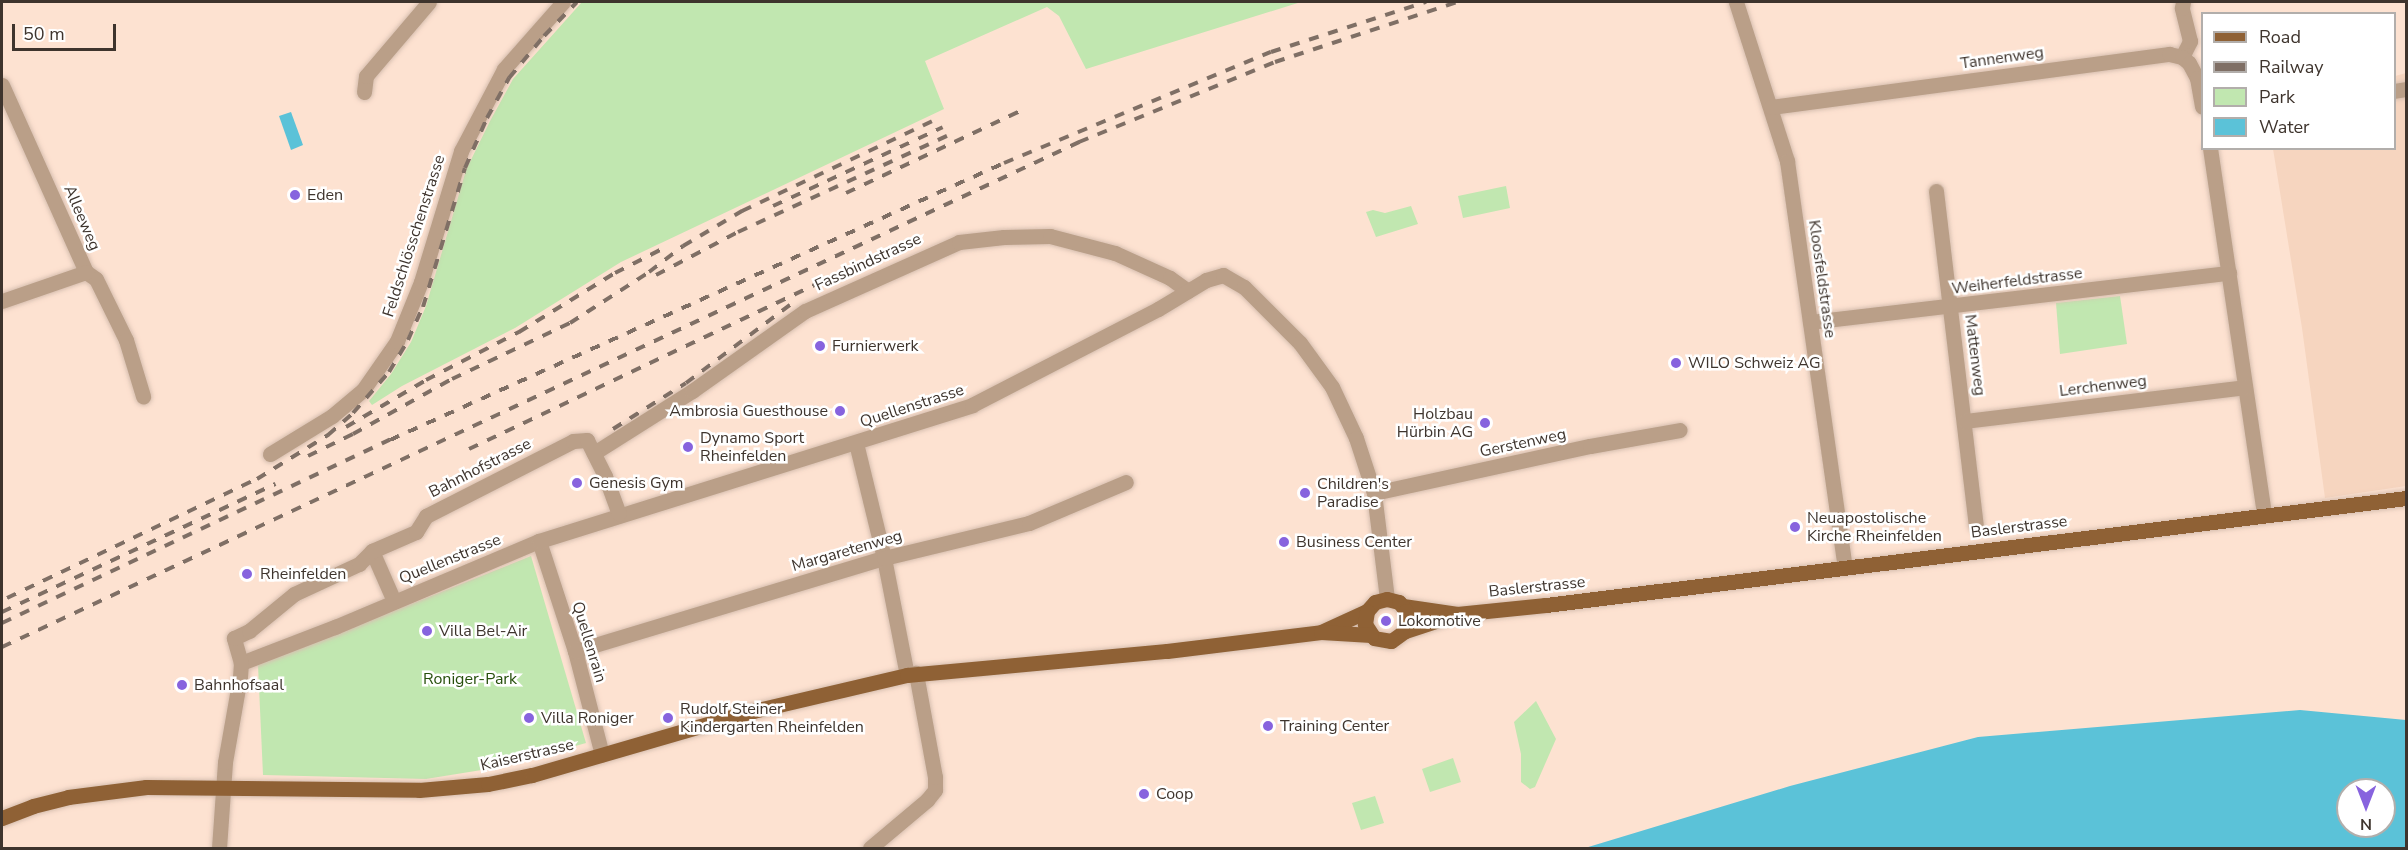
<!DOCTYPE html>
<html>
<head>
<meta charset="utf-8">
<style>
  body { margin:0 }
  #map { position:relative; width:2408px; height:850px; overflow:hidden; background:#fde2d1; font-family:"Nunito Sans",sans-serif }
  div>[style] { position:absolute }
  .built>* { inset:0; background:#f6d5bf }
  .green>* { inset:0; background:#c1e7b0 }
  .water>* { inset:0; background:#5bc2d8 }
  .roads { filter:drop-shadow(0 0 2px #d7bfb0) drop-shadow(0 0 2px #d7bfb0) }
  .minor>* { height:15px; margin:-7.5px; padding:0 7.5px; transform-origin:7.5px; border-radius:7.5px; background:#ba9f88 }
  .major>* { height:15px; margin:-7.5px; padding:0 7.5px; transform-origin:7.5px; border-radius:7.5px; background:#8f6135 }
  .rail>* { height:4px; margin-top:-2px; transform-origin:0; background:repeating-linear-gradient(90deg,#7f6f65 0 10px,transparent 0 20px) }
  .dots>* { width:16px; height:16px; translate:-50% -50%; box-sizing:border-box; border:3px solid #fff; border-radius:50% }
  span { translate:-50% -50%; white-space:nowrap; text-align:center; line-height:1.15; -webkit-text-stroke:5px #fff; paint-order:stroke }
  .street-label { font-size:16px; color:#3e342d }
  .poi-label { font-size:16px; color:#3e342d }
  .left { translate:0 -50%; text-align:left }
  .right { translate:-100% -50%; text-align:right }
  .park-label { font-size:16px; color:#274f0c }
  .frame { position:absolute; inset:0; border:3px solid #3e342d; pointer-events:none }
  .legend { position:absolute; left:2201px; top:12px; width:195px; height:138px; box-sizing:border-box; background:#fff; border:2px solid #b2aeab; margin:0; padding:8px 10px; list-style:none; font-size:18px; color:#3e342d }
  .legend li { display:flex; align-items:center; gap:12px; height:30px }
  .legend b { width:30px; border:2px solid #b2aeab }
  .north { position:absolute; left:2336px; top:778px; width:60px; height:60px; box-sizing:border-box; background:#fff; border:2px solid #b2aeab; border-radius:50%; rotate:180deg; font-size:16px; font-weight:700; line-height:24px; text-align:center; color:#3e342d }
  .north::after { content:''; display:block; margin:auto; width:21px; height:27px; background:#8763de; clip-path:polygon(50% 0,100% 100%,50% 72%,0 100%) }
  .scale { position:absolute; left:12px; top:24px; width:104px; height:27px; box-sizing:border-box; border:3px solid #3e342d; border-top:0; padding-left:8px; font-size:18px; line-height:21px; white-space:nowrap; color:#3e342d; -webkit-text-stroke:4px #fff; paint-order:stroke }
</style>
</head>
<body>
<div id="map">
  <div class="built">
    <div style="clip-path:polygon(2406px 73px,2406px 486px,2325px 498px,2302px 328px,2273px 149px,2394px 148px,2395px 76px)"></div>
  </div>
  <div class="green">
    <div style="clip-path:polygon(582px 2px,1301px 2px,1086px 69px,1059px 16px,1047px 7px,925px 61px,944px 109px,621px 262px,515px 328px,402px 386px,372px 405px,369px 401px,391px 374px,411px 342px,426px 306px,466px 170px,490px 121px,513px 79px)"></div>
    <div style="clip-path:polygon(1506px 186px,1510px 208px,1463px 218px,1458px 196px)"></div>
    <div style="clip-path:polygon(1411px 206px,1418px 224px,1376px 237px,1366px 212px,1373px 210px,1385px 213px)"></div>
    <div style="clip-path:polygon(2120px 296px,2127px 344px,2060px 354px,2056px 303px)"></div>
    <div style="clip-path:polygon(531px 556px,586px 743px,500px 767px,426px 779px,263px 775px,258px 665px)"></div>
    <div style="clip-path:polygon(1536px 701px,1556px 739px,1535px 787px,1530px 789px,1521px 782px,1521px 754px,1514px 722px)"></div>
    <div style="clip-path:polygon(1453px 758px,1461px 782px,1430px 792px,1422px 769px)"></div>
    <div style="clip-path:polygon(1375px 796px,1384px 823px,1361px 830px,1352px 803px)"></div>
  </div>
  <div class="water">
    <div style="clip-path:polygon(291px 112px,303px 145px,291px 150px,279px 116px)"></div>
    <div style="clip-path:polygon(evenodd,2300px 710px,2406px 720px,2406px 848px,1585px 848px,1790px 786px,1978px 737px,2300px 710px,2348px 790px,2384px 790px,2384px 826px,2348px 826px,2348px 790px)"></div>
  </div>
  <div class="roads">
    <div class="minor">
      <div style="left:1736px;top:2px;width:167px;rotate:72.2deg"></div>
      <div style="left:1787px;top:161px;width:410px;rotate:81.9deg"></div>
      <div style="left:2182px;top:57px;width:18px;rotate:-63deg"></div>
      <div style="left:2190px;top:41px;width:34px;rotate:-104deg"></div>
      <div style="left:2182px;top:8px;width:6px;rotate:-81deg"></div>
      <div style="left:2px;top:85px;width:205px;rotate:65.8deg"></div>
      <div style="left:86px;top:272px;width:12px;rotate:35deg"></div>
      <div style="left:96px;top:279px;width:68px;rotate:63.8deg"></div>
      <div style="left:126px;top:340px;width:59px;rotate:73.1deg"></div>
      <div style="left:2394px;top:91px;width:12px;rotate:-9deg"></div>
      <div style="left:364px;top:92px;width:16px;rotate:-83deg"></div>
      <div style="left:366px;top:76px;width:97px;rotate:-49.6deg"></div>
      <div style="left:1771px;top:107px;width:402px;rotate:-7.6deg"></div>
      <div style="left:2169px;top:54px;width:13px;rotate:13deg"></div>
      <div style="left:2182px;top:57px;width:9px;rotate:41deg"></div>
      <div style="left:2189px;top:63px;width:17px;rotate:62deg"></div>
      <div style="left:2197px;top:78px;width:29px;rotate:80deg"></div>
      <div style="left:2210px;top:148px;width:371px;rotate:81.6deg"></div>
      <div style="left:1936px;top:191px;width:336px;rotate:83.2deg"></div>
      <div style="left:2px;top:301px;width:89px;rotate:-19deg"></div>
      <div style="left:1810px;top:322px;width:422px;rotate:-6.7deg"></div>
      <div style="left:1965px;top:421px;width:282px;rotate:-6.9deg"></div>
      <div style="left:856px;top:443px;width:118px;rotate:76.3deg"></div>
      <div style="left:884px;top:558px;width:119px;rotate:78.9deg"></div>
      <div style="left:594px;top:453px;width:116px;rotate:-32.3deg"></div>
      <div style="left:692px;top:391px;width:138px;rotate:-35.3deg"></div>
      <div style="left:805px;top:311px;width:169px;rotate:-24.1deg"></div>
      <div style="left:959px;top:242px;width:45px;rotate:-6.3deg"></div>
      <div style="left:1004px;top:237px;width:46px;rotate:-1.2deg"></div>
      <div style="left:1050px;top:236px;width:67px;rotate:14.7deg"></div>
      <div style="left:1115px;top:253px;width:60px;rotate:24.4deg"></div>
      <div style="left:1170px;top:278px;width:22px;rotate:36deg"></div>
      <div style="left:270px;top:454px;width:73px;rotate:-31.5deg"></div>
      <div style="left:332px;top:416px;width:40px;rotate:-40deg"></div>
      <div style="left:363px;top:390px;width:60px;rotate:-55.2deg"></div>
      <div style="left:397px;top:341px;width:64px;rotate:-67.9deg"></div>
      <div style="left:421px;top:282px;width:137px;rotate:-73deg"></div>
      <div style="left:461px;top:151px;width:93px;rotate:-62.3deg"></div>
      <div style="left:504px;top:69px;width:89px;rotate:-48.6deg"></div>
      <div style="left:1374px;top:493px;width:221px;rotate:-12.3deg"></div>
      <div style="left:1590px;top:446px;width:91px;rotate:-10.1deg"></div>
      <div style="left:539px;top:541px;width:116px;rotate:71.9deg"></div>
      <div style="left:575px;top:651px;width:107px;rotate:75.4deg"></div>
      <div style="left:372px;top:551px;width:55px;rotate:66.3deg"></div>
      <div style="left:575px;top:651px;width:323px;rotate:-16.8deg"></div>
      <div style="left:884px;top:558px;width:149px;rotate:-13.6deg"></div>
      <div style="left:1029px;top:523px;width:105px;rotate:-22.9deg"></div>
      <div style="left:241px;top:663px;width:101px;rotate:-21deg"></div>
      <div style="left:335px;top:627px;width:221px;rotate:-22.9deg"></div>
      <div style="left:539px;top:541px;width:454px;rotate:-17.4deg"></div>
      <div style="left:972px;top:405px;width:209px;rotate:-27.3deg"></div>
      <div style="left:1158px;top:309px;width:56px;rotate:-31.1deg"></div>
      <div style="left:1206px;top:280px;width:18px;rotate:-16deg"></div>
      <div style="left:1223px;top:275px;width:24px;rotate:30deg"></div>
      <div style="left:1244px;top:287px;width:79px;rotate:45deg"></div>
      <div style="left:1300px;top:343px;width:54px;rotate:54deg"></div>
      <div style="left:1332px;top:387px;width:56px;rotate:64.8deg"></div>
      <div style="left:1356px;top:438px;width:58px;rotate:71.9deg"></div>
      <div style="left:1374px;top:493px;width:107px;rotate:83deg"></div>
      <div style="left:219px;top:848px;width:86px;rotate:-86deg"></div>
      <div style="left:225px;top:762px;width:86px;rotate:-80deg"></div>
      <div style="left:240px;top:677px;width:14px;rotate:-86deg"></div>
      <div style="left:241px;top:663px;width:26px;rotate:-106deg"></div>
      <div style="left:234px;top:638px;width:17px;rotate:-25deg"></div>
      <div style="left:249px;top:631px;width:58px;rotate:-39.4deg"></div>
      <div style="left:294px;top:594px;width:72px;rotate:-24.8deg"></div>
      <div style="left:359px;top:564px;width:18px;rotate:-45deg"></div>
      <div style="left:372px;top:551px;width:48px;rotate:-23.4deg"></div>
      <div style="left:416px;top:532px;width:19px;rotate:-58deg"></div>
      <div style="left:426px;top:516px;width:165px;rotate:-27deg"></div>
      <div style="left:573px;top:441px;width:14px;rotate:-4deg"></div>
      <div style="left:587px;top:440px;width:40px;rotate:63.4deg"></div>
      <div style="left:605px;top:476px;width:40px;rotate:69.8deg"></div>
      <div style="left:870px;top:848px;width:75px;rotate:-40.1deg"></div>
      <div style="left:927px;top:800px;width:13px;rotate:-51deg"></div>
      <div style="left:935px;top:790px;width:13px;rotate:-90deg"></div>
      <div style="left:935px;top:777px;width:106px;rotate:-100.4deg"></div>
    </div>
    <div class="major">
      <div style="left:1403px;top:606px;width:55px;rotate:8.4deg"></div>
      <div style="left:1457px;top:614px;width:89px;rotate:-5.8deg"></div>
      <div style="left:1546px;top:605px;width:867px;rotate:-7.09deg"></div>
      <div style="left:1323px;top:631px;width:48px;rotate:-24.4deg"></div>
      <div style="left:1367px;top:611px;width:12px;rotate:-48deg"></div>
      <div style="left:1375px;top:602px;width:12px;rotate:-14deg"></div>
      <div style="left:1387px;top:599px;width:12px;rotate:14deg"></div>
      <div style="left:1399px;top:602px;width:11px;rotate:52deg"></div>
      <div style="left:1406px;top:611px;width:10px;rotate:79deg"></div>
      <div style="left:1408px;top:621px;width:10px;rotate:107deg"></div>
      <div style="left:1405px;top:631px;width:17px;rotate:144deg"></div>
      <div style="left:1391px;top:641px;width:17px;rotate:-170deg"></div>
      <div style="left:1374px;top:638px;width:17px;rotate:-123deg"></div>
      <div style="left:1365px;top:624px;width:13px;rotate:-81deg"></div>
      <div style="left:1405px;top:631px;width:48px;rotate:-18.1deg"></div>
      <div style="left:2px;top:818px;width:33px;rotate:-21deg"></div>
      <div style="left:33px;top:806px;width:36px;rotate:-14deg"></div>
      <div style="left:68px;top:797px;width:79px;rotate:-7.3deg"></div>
      <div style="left:146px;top:787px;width:273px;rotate:0.6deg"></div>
      <div style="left:419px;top:790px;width:69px;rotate:-5deg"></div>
      <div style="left:488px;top:784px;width:45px;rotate:-11.6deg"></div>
      <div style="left:532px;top:775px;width:230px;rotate:-16.2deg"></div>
      <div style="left:753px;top:711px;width:158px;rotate:-13.2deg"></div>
      <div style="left:907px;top:675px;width:261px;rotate:-5.3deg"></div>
      <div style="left:1167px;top:651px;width:155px;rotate:-7deg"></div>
      <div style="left:1321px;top:632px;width:50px;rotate:3.4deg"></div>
    </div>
  </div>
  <div class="rail">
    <div style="left:846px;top:193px;width:195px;rotate:-25.2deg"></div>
    <div style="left:773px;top:206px;width:187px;rotate:-24.9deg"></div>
    <div style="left:656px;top:275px;width:93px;rotate:-27.7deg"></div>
    <div style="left:738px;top:232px;width:230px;rotate:-24.7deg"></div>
    <div style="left:346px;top:427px;width:93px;rotate:-30.4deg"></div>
    <div style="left:426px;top:380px;width:105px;rotate:-27.3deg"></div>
    <div style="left:519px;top:332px;width:113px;rotate:-31.6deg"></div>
    <div style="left:615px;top:273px;width:53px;rotate:-27.1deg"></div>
    <div style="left:613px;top:429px;width:86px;rotate:-32.2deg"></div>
    <div style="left:686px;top:383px;width:130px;rotate:-36.9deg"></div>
    <div style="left:469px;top:449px;width:477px;rotate:-25.4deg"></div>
    <div style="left:308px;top:456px;width:50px;rotate:-26.1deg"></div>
    <div style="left:353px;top:434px;width:113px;rotate:-29.1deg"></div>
    <div style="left:452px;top:379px;width:131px;rotate:-25.4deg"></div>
    <div style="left:570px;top:323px;width:94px;rotate:-32.8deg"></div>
    <div style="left:649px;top:272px;width:43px;rotate:-37.4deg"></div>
    <div style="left:683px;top:246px;width:69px;rotate:-30.7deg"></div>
    <div style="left:742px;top:211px;width:216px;rotate:-25.3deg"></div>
    <div style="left:7px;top:598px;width:277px;rotate:-25.5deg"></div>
    <div style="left:257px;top:479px;width:84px;rotate:-31.8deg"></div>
    <div style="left:328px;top:435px;width:33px;rotate:-41deg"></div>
    <div style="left:353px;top:413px;width:55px;rotate:-48.7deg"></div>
    <div style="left:389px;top:372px;width:37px;rotate:-59deg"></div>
    <div style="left:408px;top:340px;width:36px;rotate:-66deg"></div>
    <div style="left:423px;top:307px;width:145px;rotate:-73.2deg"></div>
    <div style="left:465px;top:168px;width:55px;rotate:-66.3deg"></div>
    <div style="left:487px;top:118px;width:46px;rotate:-61.2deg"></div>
    <div style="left:509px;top:78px;width:55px;rotate:-50.2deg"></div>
    <div style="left:544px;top:36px;width:47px;rotate:-45.9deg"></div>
    <div style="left:2px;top:612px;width:302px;rotate:-25.1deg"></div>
    <div style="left:2px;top:623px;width:429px;rotate:-25.3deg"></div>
    <div style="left:390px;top:440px;width:674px;rotate:-24.28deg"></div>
    <div style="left:1004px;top:163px;width:289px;rotate:-22.6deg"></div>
    <div style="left:1271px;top:52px;width:163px;rotate:-17.9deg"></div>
    <div style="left:2px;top:647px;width:1190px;rotate:-25.12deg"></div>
    <div style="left:1079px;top:142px;width:212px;rotate:-22.2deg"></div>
    <div style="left:1275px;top:62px;width:193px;rotate:-18.2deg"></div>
  </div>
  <div class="dots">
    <div style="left:295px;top:195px;background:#8763de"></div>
    <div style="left:820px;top:346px;background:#8763de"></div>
    <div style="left:1676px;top:363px;background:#8763de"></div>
    <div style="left:840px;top:411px;background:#8763de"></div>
    <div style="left:1485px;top:423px;background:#8763de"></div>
    <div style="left:688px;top:447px;background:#8763de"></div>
    <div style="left:577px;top:483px;background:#8763de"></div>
    <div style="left:1305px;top:493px;background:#8763de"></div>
    <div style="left:1795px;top:527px;background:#8763de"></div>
    <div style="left:1284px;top:542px;background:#8763de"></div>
    <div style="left:247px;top:574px;background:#8763de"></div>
    <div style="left:1386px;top:621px;background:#8763de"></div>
    <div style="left:427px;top:631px;background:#8763de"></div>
    <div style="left:182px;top:685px;background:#8763de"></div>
    <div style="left:529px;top:718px;background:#8763de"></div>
    <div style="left:668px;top:718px;background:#8763de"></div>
    <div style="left:1268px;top:726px;background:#8763de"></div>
    <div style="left:1144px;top:794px;background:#8763de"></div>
  </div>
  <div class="street-label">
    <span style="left:2002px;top:58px;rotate:-8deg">Tannenweg</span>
    <span style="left:82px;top:218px;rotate:67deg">Alleeweg</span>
    <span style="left:414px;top:236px;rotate:-72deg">Feldschlösschenstrasse</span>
    <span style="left:868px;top:262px;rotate:-25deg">Fassbindstrasse</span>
    <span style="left:1822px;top:279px;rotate:82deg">Kloosfeldstrasse</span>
    <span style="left:2017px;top:281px;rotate:-7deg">Weiherfeldstrasse</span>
    <span style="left:1975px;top:355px;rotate:83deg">Mattenweg</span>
    <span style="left:2103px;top:386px;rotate:-7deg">Lerchenweg</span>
    <span style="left:912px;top:406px;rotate:-18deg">Quellenstrasse</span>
    <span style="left:1523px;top:443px;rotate:-12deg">Gerstenweg</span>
    <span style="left:480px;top:468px;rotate:-27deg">Bahnhofstrasse</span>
    <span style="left:2019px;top:527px;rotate:-7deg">Baslerstrasse</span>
    <span style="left:847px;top:551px;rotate:-16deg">Margaretenweg</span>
    <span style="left:450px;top:559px;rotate:-22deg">Quellenstrasse</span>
    <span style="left:1537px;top:587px;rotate:-6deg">Baslerstrasse</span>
    <span style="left:589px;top:642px;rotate:73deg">Quellenrain</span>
    <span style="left:527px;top:755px;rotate:-13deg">Kaiserstrasse</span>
  </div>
  <div class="poi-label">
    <span class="left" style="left:307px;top:195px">Eden</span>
    <span class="left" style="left:832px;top:346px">Furnierwerk</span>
    <span class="left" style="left:1688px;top:363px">WILO Schweiz AG</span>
    <span class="right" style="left:828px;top:411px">Ambrosia Guesthouse</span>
    <span class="right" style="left:1473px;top:423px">Holzbau<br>Hürbin AG</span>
    <span class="left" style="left:700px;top:447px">Dynamo Sport<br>Rheinfelden</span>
    <span class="left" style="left:589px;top:483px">Genesis Gym</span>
    <span class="left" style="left:1317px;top:493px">Children's<br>Paradise</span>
    <span class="left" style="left:1807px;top:527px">Neuapostolische<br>Kirche Rheinfelden</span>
    <span class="left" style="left:1296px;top:542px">Business Center</span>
    <span class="left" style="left:260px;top:574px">Rheinfelden</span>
    <span class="left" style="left:1398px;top:621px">Lokomotive</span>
    <span class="left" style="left:439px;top:631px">Villa Bel-Air</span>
    <span class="left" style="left:194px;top:685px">Bahnhofsaal</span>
    <span class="left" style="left:680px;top:718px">Rudolf Steiner<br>Kindergarten Rheinfelden</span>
    <span class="left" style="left:541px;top:718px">Villa Roniger</span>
    <span class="left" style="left:1280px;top:726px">Training Center</span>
    <span class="left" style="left:1156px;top:794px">Coop</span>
  </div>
  <div class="park-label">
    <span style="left:470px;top:679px">Roniger-Park</span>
  </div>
  <div class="frame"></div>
  <ul class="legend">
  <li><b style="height:8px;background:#8f6135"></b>Road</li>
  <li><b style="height:8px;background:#7f6f65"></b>Railway</li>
  <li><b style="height:16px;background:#c1e7b0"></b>Park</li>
  <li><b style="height:16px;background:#5bc2d8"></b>Water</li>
  </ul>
  <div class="north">N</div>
  <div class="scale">50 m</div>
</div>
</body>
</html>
